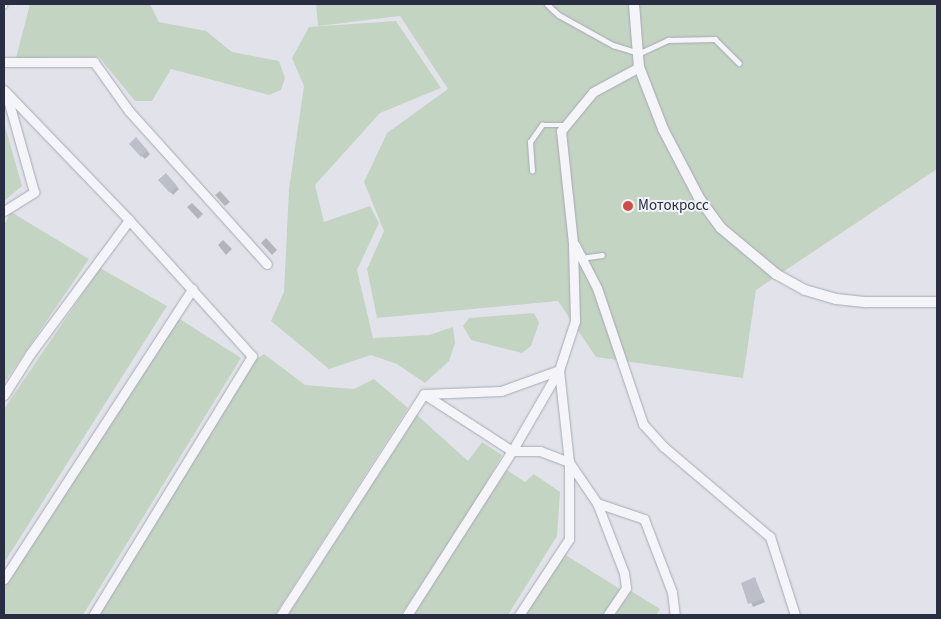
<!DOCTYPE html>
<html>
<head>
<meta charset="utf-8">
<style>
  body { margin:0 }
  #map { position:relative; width:941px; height:619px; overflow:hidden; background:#e2e3ea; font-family:"Source Sans 3",sans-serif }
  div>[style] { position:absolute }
  .green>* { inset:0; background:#c4d4c3 }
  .shadow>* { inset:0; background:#0003 }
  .building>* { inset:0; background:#bcbeca }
  .roads { filter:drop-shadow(0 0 1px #a7a9b5) drop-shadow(0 0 1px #a7a9b5) }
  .service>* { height:4.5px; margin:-2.25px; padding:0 2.25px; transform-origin:2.25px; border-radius:2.25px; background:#f5f5f9 }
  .minor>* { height:9px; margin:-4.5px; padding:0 4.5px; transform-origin:4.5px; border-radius:4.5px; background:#f5f5f9 }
  .tertiary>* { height:10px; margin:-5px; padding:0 5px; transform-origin:5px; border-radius:5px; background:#f5f5f9 }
  .dots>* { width:14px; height:14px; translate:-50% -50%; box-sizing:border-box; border:2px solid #f2f3f8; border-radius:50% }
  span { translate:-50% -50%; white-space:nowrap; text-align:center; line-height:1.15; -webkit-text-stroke:4px #f2f3f8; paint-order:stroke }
  .poi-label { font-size:15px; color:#2a2e43 }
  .left { translate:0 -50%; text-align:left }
  .frame { position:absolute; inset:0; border:5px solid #2a2e43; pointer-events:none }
</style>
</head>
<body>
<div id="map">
  <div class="green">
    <div style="clip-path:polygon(30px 4px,150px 4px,159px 22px,206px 31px,232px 52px,279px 61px,285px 78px,281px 90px,269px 95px,171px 69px,152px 101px,135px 101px,99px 57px,16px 58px)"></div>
    <div style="clip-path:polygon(316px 4px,937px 4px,937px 169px,756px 290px,743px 378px,596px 357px,558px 301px,377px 318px,367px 269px,384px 231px,364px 182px,387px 133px,448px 89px,400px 16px,318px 26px)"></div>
    <div style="clip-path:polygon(396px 21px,441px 88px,380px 113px,315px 185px,324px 222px,370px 206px,379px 223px,357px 270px,373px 338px,429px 335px,453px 327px,455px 343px,449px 361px,425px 383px,397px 364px,371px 355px,329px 369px,271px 321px,284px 292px,289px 189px,304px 86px,292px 58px,309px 27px)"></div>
    <div style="clip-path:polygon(4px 123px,22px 186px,4px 201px)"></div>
    <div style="clip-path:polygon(11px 212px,89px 259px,4px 383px,4px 225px)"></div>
    <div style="clip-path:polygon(100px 268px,167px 306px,4px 563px,4px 409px)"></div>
    <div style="clip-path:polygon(534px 313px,539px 323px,531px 346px,522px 353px,471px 340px,463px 326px,469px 318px)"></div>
    <div style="clip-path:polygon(175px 316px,241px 358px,83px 615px,4px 615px,4px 582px)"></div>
    <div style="clip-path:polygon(264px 354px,305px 385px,354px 389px,374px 379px,408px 408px,275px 615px,94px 615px,255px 360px)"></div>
    <div style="clip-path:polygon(417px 415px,468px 461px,482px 442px,502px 455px,479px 496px,401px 615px,288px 615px)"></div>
    <div style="clip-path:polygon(507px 470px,525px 482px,534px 474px,560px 492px,557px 536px,508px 615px,412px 615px)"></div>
    <div style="clip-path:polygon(564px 554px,620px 589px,603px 615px,524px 615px)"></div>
    <div style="clip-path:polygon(631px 591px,660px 609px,656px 615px,615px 615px)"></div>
  </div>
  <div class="shadow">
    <div style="clip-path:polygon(136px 139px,150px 154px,145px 159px,130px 144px)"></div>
    <div style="clip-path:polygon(166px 174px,179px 189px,173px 195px,160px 180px)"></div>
    <div style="clip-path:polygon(220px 191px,230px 202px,225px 206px,215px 195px)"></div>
    <div style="clip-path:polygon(192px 203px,203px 214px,198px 219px,187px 207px)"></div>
    <div style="clip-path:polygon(266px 238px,277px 250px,272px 255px,261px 243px)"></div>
    <div style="clip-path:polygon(223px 240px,232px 249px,226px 255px,218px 245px)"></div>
    <div style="clip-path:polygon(755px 579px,765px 602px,753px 607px,742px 583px)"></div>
  </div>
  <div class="building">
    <div style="clip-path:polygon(136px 137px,148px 151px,141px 157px,129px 144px)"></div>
    <div style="clip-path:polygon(166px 173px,177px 186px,170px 193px,158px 180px)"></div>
    <div style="clip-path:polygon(755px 577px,763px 599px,748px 604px,741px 583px)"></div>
  </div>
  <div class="roads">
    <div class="service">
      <div style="left:547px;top:4px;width:16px;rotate:43deg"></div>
      <div style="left:559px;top:15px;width:62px;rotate:29.1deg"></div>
      <div style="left:613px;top:45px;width:28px;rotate:17deg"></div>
      <div style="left:640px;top:53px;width:31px;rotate:-25deg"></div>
      <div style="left:668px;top:40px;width:47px;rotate:-1.2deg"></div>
      <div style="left:715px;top:39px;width:34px;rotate:45deg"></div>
      <div style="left:4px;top:6px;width:2px;rotate:-90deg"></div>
      <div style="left:532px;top:171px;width:29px;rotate:-94deg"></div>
      <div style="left:530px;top:142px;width:21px;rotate:-55deg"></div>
      <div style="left:542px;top:125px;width:23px"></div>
      <div style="left:581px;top:258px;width:21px;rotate:-8deg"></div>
    </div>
    <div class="minor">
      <div style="left:4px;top:62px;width:90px"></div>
      <div style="left:94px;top:62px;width:60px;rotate:54.5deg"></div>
      <div style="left:129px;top:111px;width:206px;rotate:48deg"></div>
      <div style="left:4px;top:90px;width:180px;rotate:46.1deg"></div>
      <div style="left:129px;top:220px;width:183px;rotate:47.9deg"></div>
      <div style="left:252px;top:356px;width:304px;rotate:121.5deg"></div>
      <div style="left:4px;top:211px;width:36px;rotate:-32deg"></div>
      <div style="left:34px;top:192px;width:100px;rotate:-105.7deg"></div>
      <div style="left:575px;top:245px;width:48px;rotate:62.9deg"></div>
      <div style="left:597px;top:288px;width:144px;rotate:71.3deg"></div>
      <div style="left:643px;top:424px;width:31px;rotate:48deg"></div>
      <div style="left:664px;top:447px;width:139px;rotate:40.3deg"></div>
      <div style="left:770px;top:537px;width:82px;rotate:72.2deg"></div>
      <div style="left:424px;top:394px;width:105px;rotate:32.9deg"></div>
      <div style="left:512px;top:451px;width:28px"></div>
      <div style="left:540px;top:451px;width:31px;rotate:21deg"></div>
      <div style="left:569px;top:462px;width:50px;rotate:55.7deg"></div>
      <div style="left:597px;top:503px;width:75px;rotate:68.9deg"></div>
      <div style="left:624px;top:573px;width:15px;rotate:82deg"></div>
      <div style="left:626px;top:588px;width:32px;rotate:124deg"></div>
      <div style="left:4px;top:395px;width:49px;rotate:-57.6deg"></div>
      <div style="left:30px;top:354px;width:167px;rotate:-53.5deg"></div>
      <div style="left:597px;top:503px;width:50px;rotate:18.8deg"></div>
      <div style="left:644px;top:519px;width:78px;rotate:69deg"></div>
      <div style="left:672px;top:592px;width:23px;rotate:83deg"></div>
      <div style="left:4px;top:579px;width:346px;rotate:-57deg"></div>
      <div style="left:281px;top:615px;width:263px;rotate:-57.1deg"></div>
      <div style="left:424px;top:394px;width:77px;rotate:-2.2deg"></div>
      <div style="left:501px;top:391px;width:62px;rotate:-19.9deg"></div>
      <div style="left:559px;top:370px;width:93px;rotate:83.8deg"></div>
      <div style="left:569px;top:462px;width:77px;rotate:90deg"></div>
      <div style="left:569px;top:539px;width:91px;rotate:123.3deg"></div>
      <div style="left:407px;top:615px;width:195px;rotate:-57.4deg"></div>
      <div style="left:512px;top:451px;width:94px;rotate:-59.9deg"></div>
      <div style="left:559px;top:370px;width:52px;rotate:-71.9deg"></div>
      <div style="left:575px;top:321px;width:78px;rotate:-91.5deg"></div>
      <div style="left:573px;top:243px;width:113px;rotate:-96.1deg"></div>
      <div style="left:561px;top:131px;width:50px;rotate:-50.6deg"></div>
      <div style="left:593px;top:92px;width:52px;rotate:-28.5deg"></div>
    </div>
    <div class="tertiary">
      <div style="left:634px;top:4px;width:63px;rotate:85.5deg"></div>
      <div style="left:639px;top:67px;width:66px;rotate:68.8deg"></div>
      <div style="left:663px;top:129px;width:78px;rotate:62.4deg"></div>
      <div style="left:699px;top:198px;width:37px;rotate:54deg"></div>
      <div style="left:721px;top:228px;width:72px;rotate:39.9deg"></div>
      <div style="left:776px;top:274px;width:33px;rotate:29deg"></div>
      <div style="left:805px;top:290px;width:32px;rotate:16deg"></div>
      <div style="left:836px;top:299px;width:31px;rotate:6deg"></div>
      <div style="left:867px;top:302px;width:70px"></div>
    </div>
  </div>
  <div class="dots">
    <div style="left:628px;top:206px;background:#d04c46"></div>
  </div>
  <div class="poi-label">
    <span class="left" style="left:638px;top:206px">Мотокросс</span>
  </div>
  <div class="frame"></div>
</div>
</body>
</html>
